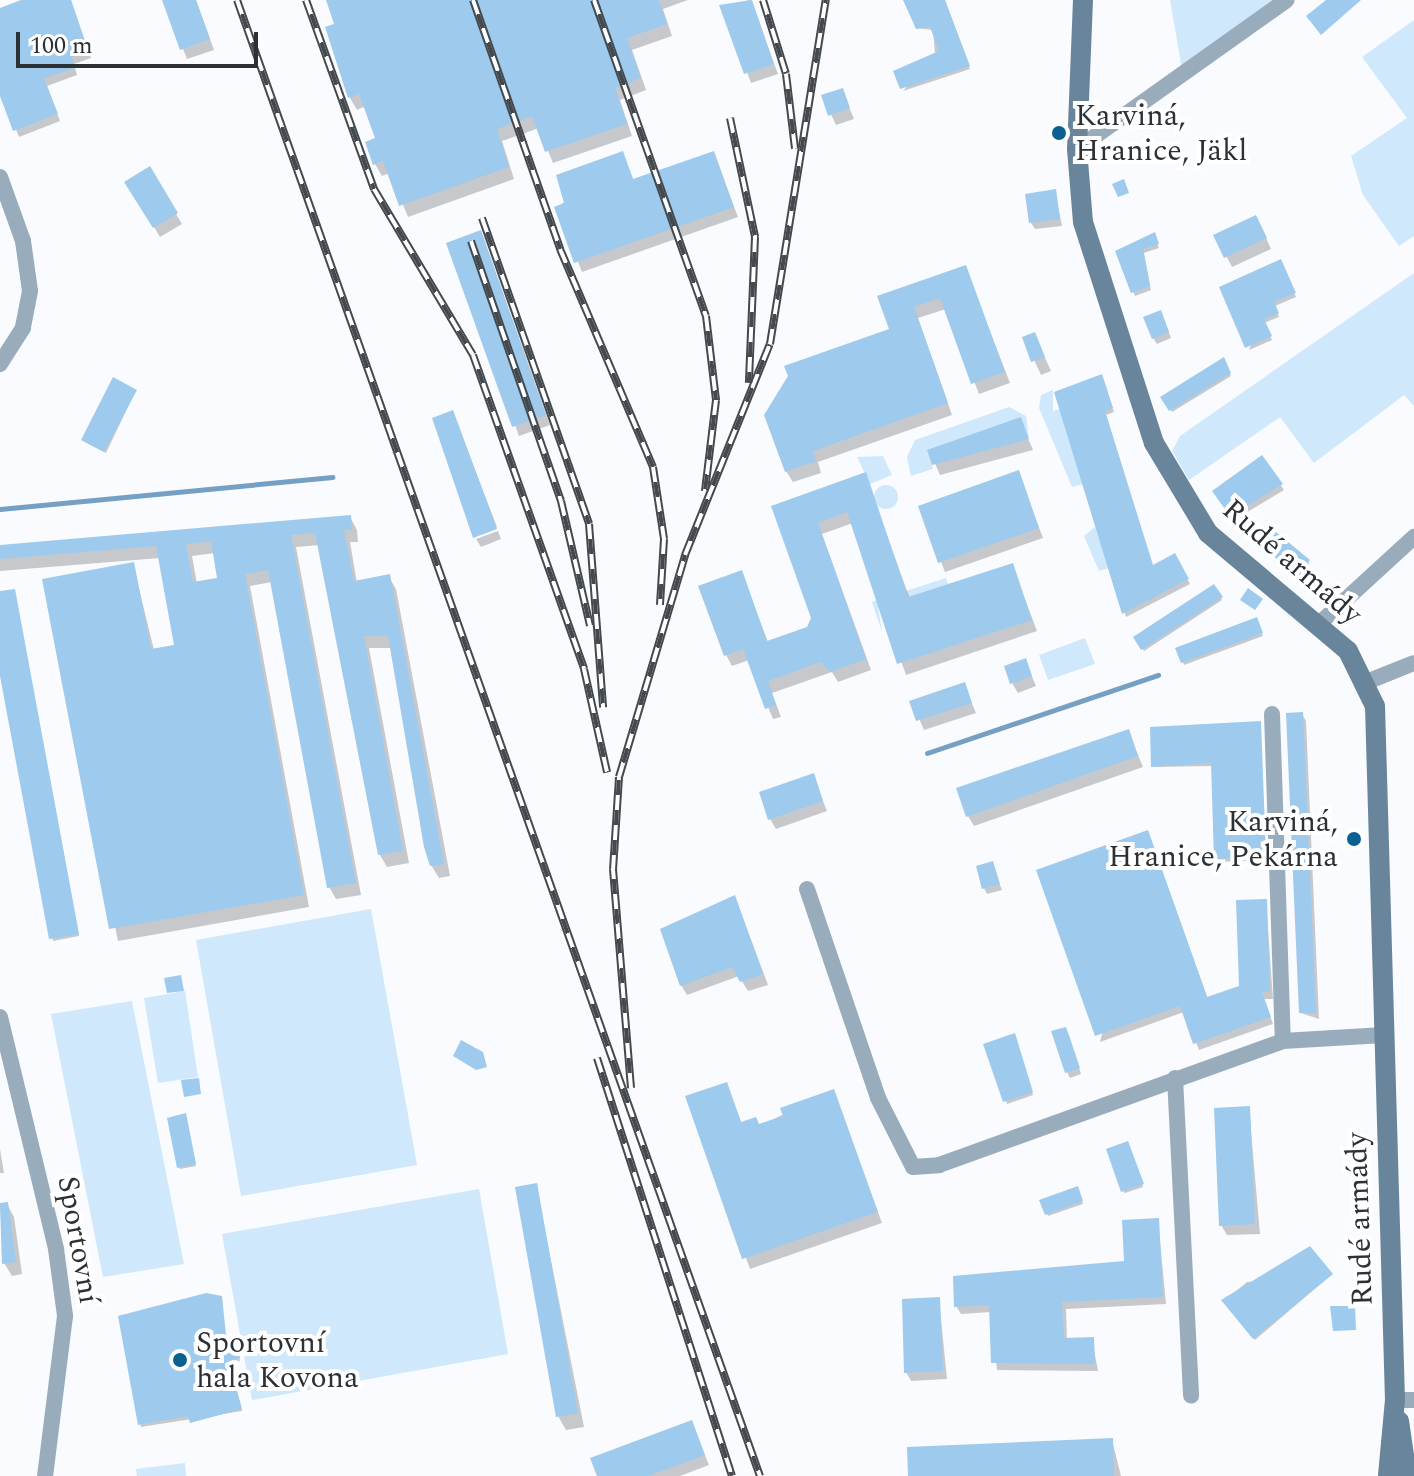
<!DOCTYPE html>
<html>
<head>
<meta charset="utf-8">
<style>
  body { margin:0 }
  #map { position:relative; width:1414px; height:1476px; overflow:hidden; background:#f9fbfe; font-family:Spectral,serif }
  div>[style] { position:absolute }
  .green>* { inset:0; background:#cfe8fc }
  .round { border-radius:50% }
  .shadow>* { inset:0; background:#0003 }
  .stream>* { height:5px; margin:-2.5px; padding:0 2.5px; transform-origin:2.5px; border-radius:2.5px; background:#75a0c3 }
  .building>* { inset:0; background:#9dcaed }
  .street>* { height:16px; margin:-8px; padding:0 8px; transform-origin:8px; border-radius:8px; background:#99acbb }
  .secondary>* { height:20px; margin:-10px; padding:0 10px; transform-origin:10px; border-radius:10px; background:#69859c }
  .rail>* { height:8px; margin-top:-4px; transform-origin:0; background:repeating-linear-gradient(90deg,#fff 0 15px,#44494d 0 30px); box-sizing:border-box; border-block:2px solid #44494d }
  .dots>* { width:22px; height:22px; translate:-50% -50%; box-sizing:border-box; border:4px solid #fff; border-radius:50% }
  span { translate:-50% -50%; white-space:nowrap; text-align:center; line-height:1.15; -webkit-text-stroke:8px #fff; paint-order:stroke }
  .poi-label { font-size:30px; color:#2c3135 }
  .left { translate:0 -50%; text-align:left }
  .right { translate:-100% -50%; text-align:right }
  .street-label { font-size:30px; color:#2c3135 }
  .scale { position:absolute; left:16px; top:32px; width:242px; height:36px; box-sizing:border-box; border:4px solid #2c3135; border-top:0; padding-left:10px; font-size:24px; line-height:28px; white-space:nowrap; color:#2c3135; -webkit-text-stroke:6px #fff; paint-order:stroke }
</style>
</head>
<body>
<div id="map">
  <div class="green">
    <div style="clip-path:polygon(1170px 0,1277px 0,1182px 69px)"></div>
    <div style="clip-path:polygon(1414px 20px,1414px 236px,1399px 246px,1363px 195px,1351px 156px,1407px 118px,1362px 57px)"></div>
    <div style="clip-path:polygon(1414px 273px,1414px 406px,1404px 395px,1314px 463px,1280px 417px,1189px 480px,1172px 451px,1180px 436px)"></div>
    <div style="clip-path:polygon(1053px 390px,1053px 411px,1060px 409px,1086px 483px,1072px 487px,1039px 408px,1041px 395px)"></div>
    <div style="clip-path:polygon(1009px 407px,1026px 416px,1029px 440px,1021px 419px,928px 452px,933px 469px,911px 476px,907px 457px,915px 440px)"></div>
    <div style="clip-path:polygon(883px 456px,892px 475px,870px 484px,857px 457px)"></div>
    <div class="round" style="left:874px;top:485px;width:24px;height:24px"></div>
    <div style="clip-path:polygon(1095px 527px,1110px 568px,1099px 571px,1084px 536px)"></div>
    <div style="clip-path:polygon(946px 578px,948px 584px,878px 607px,882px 632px,872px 602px)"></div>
    <div style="clip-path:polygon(1085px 638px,1095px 664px,1048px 680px,1039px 655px)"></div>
    <div style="clip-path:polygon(371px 909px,417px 1165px,241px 1196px,196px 940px)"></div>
    <div style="clip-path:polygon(185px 991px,198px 1077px,158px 1083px,144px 998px)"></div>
    <div style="clip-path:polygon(132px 1001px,184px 1264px,103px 1277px,51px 1014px)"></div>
    <div style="clip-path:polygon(479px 1189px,508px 1354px,252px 1400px,222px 1234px)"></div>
    <div style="clip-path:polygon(185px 1463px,186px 1476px,137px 1476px,136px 1469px)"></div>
  </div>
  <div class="shadow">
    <div style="clip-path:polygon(27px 0,71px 0,91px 58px,74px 64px,77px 75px,47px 86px,60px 121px,19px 137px,0 90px,0 10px)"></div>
    <div style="clip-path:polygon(164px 0,196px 0,214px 50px,187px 59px)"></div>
    <div style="clip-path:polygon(328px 0,688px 0,663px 9px,672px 36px,632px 50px,646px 90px,620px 100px,632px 136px,553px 163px,539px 128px,502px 141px,514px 179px,408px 217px,390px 173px,382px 176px,375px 164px,377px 139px,366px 106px,357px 110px,350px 98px,327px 28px,337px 25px)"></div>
    <div style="clip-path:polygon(750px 0,778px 74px,751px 83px,722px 6px)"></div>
    <div style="clip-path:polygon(906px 0,945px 0,970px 69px,903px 91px,935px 54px,933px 30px,916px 28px)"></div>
    <div style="clip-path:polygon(842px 90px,854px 119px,836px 125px,823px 97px)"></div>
    <div style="clip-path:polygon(713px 153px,738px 217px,582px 272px,557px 208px,622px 154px,634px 181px)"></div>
    <div style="clip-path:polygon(149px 169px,182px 224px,160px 237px,127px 182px)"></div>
    <div style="clip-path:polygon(1055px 191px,1062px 226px,1035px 229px,1031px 223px)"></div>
    <div style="clip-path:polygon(1261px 227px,1271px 249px,1232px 267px,1216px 236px)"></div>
    <div style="clip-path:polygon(1154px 236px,1159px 248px,1144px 253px,1151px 290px,1135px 296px,1118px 252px)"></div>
    <div style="clip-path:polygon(485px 243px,550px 425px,519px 436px,448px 244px)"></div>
    <div style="clip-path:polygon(1280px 261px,1296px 297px,1275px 306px,1279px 317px,1264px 323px,1272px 340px,1249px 350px)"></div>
    <div style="clip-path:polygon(965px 267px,1010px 383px,979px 394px,946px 309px,918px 318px,952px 415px,818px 462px,821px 473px,793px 482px,786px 471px,892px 331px,879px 297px)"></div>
    <div style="clip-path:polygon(1164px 319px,1171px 338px,1157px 344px,1153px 338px)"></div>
    <div style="clip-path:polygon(1034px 334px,1051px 371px,1041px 375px,1024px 338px)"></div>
    <div style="clip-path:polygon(1223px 360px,1231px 376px,1172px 412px,1163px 398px)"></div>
    <div style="clip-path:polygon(1104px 381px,1114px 412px,1106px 415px,1153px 567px,1175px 556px,1190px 584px,1126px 617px,1057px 393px)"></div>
    <div style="clip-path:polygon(135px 392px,106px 453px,85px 442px,84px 440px)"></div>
    <div style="clip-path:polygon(453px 413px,497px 527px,474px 535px)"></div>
    <div style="clip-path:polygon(1020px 420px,1033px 450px,940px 475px,930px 452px)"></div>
    <div style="clip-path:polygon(1262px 458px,1284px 490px,1234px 520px,1215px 492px)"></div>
    <div style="clip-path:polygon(1018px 473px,1043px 538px,945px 572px,920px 507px)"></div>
    <div style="clip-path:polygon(865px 475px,910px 599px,1012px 565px,1037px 631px,906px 675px,853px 523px,822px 534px,871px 670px,838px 682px,832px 672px,772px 693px,781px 717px,773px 719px,749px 660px,732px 666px,726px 655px,741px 572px,768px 642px,809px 628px,813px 618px,773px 507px)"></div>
    <div style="clip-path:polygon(evenodd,350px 517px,357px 530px,358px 542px,350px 542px,357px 583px,389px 577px,396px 589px,450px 876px,439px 878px,431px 865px,393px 648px,369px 648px,409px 863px,387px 867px,380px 855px,320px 545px,296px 547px,361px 895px,336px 899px,329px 887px,272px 582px,250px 586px,309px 907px,118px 941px,45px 580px,133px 564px,154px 650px,176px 646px,160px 558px,0 571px,0 547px,350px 517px,215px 553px,219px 580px,197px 584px,192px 556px,215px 553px)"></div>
    <div style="clip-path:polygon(498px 531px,501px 539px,481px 547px,476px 539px)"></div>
    <div style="clip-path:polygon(1267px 550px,1308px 561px,1309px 564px,1299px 576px)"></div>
    <div style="clip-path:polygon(1214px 587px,1222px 600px,1144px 651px,1135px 638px)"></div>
    <div style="clip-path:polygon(15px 593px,79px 936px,53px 941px,0 664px,0 594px)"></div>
    <div style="clip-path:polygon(1256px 620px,1263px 636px,1184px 665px,1178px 649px)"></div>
    <div style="clip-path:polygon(1025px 660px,1036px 686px,1018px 693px,1012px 683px)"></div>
    <div style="clip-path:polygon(964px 685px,976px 713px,924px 730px,912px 702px)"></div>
    <div style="clip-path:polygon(1302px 714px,1306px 721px,1319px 1019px,1301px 1013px)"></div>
    <div style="clip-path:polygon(1260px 723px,1266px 860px,1218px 862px,1213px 766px,1153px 767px)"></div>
    <div style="clip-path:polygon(1128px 731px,1143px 767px,974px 826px,968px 816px)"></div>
    <div style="clip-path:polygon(813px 776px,827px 811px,776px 829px,770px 819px)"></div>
    <div style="clip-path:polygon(1151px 840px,1208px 999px,1241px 987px,1266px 901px,1273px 999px,1264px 999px,1273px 1024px,1199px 1050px,1184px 1012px,1100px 1042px)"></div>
    <div style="clip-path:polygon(992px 864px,1002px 890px,987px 894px,984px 888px)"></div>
    <div style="clip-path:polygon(735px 897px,768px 985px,748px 991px,739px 976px,687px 995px,681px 985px)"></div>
    <div style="clip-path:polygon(1069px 1035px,1081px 1074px,1070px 1078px,1067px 1072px)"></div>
    <div style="clip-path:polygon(1015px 1037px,1033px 1095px,1007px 1104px,986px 1045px)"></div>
    <div style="clip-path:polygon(726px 1084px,742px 1124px,759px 1126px,833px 1091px,882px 1223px,750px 1269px,687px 1098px)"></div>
    <div style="clip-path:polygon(1249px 1108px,1260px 1234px,1227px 1235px,1221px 1225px)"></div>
    <div style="clip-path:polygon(186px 1118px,196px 1166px,180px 1169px,179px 1167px)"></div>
    <div style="clip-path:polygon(1129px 1146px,1143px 1187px,1125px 1193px,1123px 1191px)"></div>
    <div style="clip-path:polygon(0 1149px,4px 1173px,0 1173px)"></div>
    <div style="clip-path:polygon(536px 1185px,584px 1427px,566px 1430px,558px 1416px)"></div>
    <div style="clip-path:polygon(1078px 1191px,1083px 1204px,1048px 1216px,1042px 1201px)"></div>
    <div style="clip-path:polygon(7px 1204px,14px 1217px,22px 1274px,12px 1276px,4px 1263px,0 1205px)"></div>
    <div style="clip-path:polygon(1158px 1220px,1166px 1304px,1066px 1309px,1067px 1340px,1092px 1339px,1098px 1371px,997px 1370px,991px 1312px,961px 1314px,956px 1306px,1126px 1263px)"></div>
    <div style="clip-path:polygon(1331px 1275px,1255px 1340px,1224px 1301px,1247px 1282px)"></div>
    <div style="clip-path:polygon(221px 1298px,227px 1347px,238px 1348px,240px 1361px,229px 1363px,242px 1411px,141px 1427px,120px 1318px)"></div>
    <div style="clip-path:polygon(939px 1299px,947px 1379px,911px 1381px,906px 1372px)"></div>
    <div style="clip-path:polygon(691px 1422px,709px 1465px,680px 1476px,599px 1476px)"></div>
    <div style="clip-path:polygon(1112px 1440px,1121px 1476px,910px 1476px)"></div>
  </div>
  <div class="stream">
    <div style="left:0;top:509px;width:334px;rotate:-5.5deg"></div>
    <div style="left:927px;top:753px;width:244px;rotate:-18.7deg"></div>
  </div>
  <div class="building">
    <div style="clip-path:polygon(21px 0,71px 0,88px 51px,72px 57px,75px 68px,44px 78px,58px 114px,13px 131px,0 96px,0 8px)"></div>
    <div style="clip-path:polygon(162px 0,196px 0,210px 39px,180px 50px)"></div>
    <div style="clip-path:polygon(326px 0,659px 0,667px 24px,627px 38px,641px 78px,615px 88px,627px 124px,545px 152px,532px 116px,497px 129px,509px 167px,399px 206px,383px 161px,373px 165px,365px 142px,375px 138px,359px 94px,348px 98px,325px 27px,334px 24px)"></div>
    <div style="clip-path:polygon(752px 0,774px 64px,744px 74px,719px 5px)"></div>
    <div style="clip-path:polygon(903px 0,945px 0,970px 66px,900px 89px,893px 71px,939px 51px,930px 27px,916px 29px)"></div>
    <div style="clip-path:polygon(1326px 0,1361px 0,1321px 35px,1306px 16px)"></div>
    <div style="clip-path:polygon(843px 88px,850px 108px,828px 116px,821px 95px)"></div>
    <div style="clip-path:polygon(623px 151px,633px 179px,714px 151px,734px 207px,574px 263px,554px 207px,564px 203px,556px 175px)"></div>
    <div style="clip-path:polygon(150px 166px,178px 213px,153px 228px,124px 182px)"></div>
    <div style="clip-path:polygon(1124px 179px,1129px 193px,1118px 197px,1112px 184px)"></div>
    <div style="clip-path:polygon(1056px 189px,1060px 219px,1029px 223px,1025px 194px)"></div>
    <div style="clip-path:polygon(1256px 215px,1267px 238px,1224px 258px,1213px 235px)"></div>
    <div style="clip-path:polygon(481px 230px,546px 415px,512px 427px,446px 243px)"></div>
    <div style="clip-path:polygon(1155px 232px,1159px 244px,1143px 249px,1150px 286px,1131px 293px,1115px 251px)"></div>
    <div style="clip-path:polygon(1281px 259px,1296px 293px,1274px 302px,1279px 313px,1264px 319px,1272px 336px,1245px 348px,1219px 287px)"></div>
    <div style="clip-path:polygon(966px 265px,1005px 372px,971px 384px,940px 298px,914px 307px,948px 403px,813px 451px,816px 461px,785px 472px,764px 415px,788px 376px,784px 366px,889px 329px,877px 296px)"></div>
    <div style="clip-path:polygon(1161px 310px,1169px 332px,1152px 339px,1143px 317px)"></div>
    <div style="clip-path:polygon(1035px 332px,1045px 357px,1031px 362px,1022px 337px)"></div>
    <div style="clip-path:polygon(1224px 357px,1231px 373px,1169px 411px,1160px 397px)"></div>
    <div style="clip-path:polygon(1102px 374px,1113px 408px,1105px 411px,1153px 565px,1175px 553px,1189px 579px,1122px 614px,1054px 392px)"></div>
    <div style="clip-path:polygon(113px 377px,137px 390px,104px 452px,81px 440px)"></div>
    <div style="clip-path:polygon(453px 410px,497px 529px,473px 538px,432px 418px)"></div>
    <div style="clip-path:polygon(1021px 417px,1029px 439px,932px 465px,927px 450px)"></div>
    <div style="clip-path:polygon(1262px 455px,1283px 484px,1230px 516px,1212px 491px)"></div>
    <div style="clip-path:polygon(1019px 470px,1039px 528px,938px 563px,918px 506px)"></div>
    <div style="clip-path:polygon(866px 472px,908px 597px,1013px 563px,1032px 620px,897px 664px,847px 512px,818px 523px,866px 659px,830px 672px,820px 662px,768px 681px,776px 705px,765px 709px,743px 649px,724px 656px,698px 586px,742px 570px,767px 641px,807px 627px,811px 618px,771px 506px)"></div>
    <div style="clip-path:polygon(evenodd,351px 515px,352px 530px,344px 530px,354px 581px,390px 574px,444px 864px,430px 866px,424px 847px,388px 636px,364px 636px,403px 851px,378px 855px,315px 533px,291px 535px,356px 883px,327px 888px,268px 570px,245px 574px,304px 895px,109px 929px,42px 579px,134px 562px,151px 649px,174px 645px,156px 546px,0 559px,0 545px,351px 515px,211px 541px,217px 578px,193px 582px,186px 544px,211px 541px)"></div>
    <div style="clip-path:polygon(1276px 532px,1310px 560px,1297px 575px,1263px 548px)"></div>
    <div style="clip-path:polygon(1214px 584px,1223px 597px,1141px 650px,1133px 637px)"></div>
    <div style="clip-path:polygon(1248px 588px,1263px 599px,1255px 610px,1240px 600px)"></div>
    <div style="clip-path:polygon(15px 589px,79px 934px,49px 939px,0 676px,0 591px)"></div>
    <div style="clip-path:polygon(1257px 617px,1263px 633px,1181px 663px,1175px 648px)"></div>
    <div style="clip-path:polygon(1026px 658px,1032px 676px,1010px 684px,1004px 666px)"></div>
    <div style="clip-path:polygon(965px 682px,972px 703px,916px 721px,909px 701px)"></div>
    <div style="clip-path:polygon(1303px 712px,1316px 1013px,1299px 1013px,1286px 713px)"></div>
    <div style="clip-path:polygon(1261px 721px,1266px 857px,1214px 859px,1211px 763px,1151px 767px,1150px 727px)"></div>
    <div style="clip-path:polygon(1129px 729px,1138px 756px,966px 817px,956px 788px)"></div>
    <div style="clip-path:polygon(814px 773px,823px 801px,768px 820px,759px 792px)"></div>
    <div style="clip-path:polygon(1148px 830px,1207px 997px,1239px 986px,1236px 900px,1267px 899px,1270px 992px,1262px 992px,1271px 1017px,1193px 1044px,1180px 1006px,1095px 1036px,1036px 870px)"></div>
    <div style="clip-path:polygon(993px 861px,1000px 884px,982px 889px,976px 866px)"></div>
    <div style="clip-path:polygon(735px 895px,763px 974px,740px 982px,732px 967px,680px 986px,660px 929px)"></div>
    <div style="clip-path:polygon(181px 975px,184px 991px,167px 993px,164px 978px)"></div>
    <div style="clip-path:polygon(1066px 1027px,1080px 1068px,1065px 1073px,1051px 1031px)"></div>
    <div style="clip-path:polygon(1015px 1033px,1033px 1092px,1003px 1102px,983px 1044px)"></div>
    <div style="clip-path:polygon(461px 1040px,483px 1052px,487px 1067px,476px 1070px,453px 1056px)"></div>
    <div style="clip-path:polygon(199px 1078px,201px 1094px,184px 1097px,181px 1080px)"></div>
    <div style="clip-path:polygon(727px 1082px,741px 1122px,756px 1117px,759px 1124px,783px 1116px,780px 1108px,834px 1089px,878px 1212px,742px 1259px,685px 1096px)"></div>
    <div style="clip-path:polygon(1250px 1106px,1255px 1224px,1219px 1226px,1214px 1108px)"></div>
    <div style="clip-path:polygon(186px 1113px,196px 1164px,177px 1168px,167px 1118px)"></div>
    <div style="clip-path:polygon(1128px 1141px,1144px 1184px,1121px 1192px,1106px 1149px)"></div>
    <div style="clip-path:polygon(537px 1183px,578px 1413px,556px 1417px,515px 1187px)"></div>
    <div style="clip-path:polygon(1078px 1186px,1083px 1201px,1045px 1215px,1039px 1200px)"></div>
    <div style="clip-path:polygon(8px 1202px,16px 1262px,2px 1264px,0 1203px)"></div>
    <div style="clip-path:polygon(1159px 1218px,1163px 1297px,1062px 1302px,1064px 1338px,1094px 1337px,1095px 1364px,991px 1363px,989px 1305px,954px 1307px,953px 1276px,1124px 1261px,1122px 1220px)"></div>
    <div style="clip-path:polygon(1310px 1246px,1333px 1274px,1253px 1339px,1221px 1300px)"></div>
    <div style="clip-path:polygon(206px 1293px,222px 1296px,227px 1345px,237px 1343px,240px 1358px,229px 1361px,242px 1409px,190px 1423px,188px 1416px,138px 1425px,118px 1316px)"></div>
    <div style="clip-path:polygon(940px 1297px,943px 1371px,904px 1373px,902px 1299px)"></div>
    <div style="clip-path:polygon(1330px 1306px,1355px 1306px,1356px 1330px,1333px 1331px)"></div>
    <div style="clip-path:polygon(692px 1420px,705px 1455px,648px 1476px,597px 1476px,590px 1458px)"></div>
    <div style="clip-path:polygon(1113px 1438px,1114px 1476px,908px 1476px,907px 1447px)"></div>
  </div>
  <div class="street">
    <div style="left:1077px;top:149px;width:257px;rotate:-35.4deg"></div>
    <div style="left:0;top:177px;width:68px;rotate:70.2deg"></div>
    <div style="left:23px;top:241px;width:50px;rotate:82deg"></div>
    <div style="left:30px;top:291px;width:38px;rotate:101deg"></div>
    <div style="left:23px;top:328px;width:43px;rotate:122.6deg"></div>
    <div style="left:1319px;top:624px;width:129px;rotate:-42.5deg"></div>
    <div style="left:1369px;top:681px;width:48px;rotate:-21.8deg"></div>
    <div style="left:1272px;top:714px;width:327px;rotate:88.1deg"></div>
    <div style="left:807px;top:889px;width:221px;rotate:71.2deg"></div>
    <div style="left:878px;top:1098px;width:77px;rotate:63.1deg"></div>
    <div style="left:913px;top:1167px;width:26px;rotate:-4deg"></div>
    <div style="left:939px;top:1165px;width:366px;rotate:-19.8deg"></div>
    <div style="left:1283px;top:1041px;width:101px;rotate:-3.4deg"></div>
    <div style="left:0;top:1017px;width:239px;rotate:76.4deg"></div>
    <div style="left:56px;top:1249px;width:68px;rotate:82.3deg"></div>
    <div style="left:65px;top:1316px;width:161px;rotate:97.1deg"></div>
    <div style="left:1175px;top:1078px;width:318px;rotate:87.1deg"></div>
    <div style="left:1395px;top:1400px;width:19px"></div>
  </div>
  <div class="secondary">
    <div style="left:1083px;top:0;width:149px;rotate:92.3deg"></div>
    <div style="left:1077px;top:149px;width:73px;rotate:85.3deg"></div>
    <div style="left:1083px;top:222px;width:232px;rotate:72.2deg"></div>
    <div style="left:1154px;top:443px;width:105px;rotate:59deg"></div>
    <div style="left:1208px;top:533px;width:183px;rotate:40.1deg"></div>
    <div style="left:1348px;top:651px;width:61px;rotate:63.9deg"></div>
    <div style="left:1375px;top:706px;width:694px;rotate:88.35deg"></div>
    <div style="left:1395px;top:1400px;width:76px;rotate:95.3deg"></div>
    <div style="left:1399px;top:1421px;width:56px;rotate:81.7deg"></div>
  </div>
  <div class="rail">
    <div style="left:237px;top:0;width:1566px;rotate:70.49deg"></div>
    <div style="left:306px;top:0;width:201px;rotate:70.2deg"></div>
    <div style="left:374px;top:189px;width:193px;rotate:59.2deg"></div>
    <div style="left:473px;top:355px;width:333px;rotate:70.5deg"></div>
    <div style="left:584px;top:669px;width:106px;rotate:77.4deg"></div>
    <div style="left:473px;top:0;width:264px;rotate:70.7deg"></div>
    <div style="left:560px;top:249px;width:237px;rotate:66.9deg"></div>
    <div style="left:653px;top:467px;width:73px;rotate:81.3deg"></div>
    <div style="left:664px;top:539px;width:66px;rotate:93.5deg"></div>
    <div style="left:594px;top:0;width:335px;rotate:70.5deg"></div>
    <div style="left:706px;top:316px;width:85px;rotate:83.2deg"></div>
    <div style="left:716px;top:400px;width:92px;rotate:96.9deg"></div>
    <div style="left:763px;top:0;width:77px;rotate:72.7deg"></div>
    <div style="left:786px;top:74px;width:75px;rotate:83.1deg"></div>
    <div style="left:730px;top:118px;width:122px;rotate:78.1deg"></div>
    <div style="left:755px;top:237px;width:146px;rotate:92.4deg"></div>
    <div style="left:482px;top:218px;width:324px;rotate:70.7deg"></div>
    <div style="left:589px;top:524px;width:184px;rotate:85.6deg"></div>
    <div style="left:471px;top:241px;width:275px;rotate:70.9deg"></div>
    <div style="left:561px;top:501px;width:128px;rotate:76.9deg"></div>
    <div style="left:597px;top:1058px;width:439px;rotate:72.1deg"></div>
    <div style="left:631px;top:1088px;width:219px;rotate:-94.7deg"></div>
    <div style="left:613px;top:870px;width:93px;rotate:-86.3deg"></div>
    <div style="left:619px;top:777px;width:232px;rotate:-73.4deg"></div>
    <div style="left:685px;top:555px;width:227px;rotate:-68.1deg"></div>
    <div style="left:770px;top:344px;width:349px;rotate:-80.8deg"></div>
  </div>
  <div class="dots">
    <div style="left:1059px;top:133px;background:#0b6092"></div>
    <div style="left:1354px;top:839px;background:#0b6092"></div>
    <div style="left:180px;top:1360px;background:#0b6092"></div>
  </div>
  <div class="poi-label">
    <span class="left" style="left:1075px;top:133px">Karviná,<br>Hranice, Jäkl</span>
    <span class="right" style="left:1338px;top:839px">Karviná,<br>Hranice, Pekárna</span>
    <span class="left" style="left:196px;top:1360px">Sportovní<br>hala Kovona</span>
  </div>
  <div class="street-label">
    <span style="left:1292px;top:562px;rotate:41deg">Rudé armády</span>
    <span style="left:1360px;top:1219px;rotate:-92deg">Rudé armády</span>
    <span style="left:78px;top:1240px;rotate:80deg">Sportovní</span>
  </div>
  <div class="scale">100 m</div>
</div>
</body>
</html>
